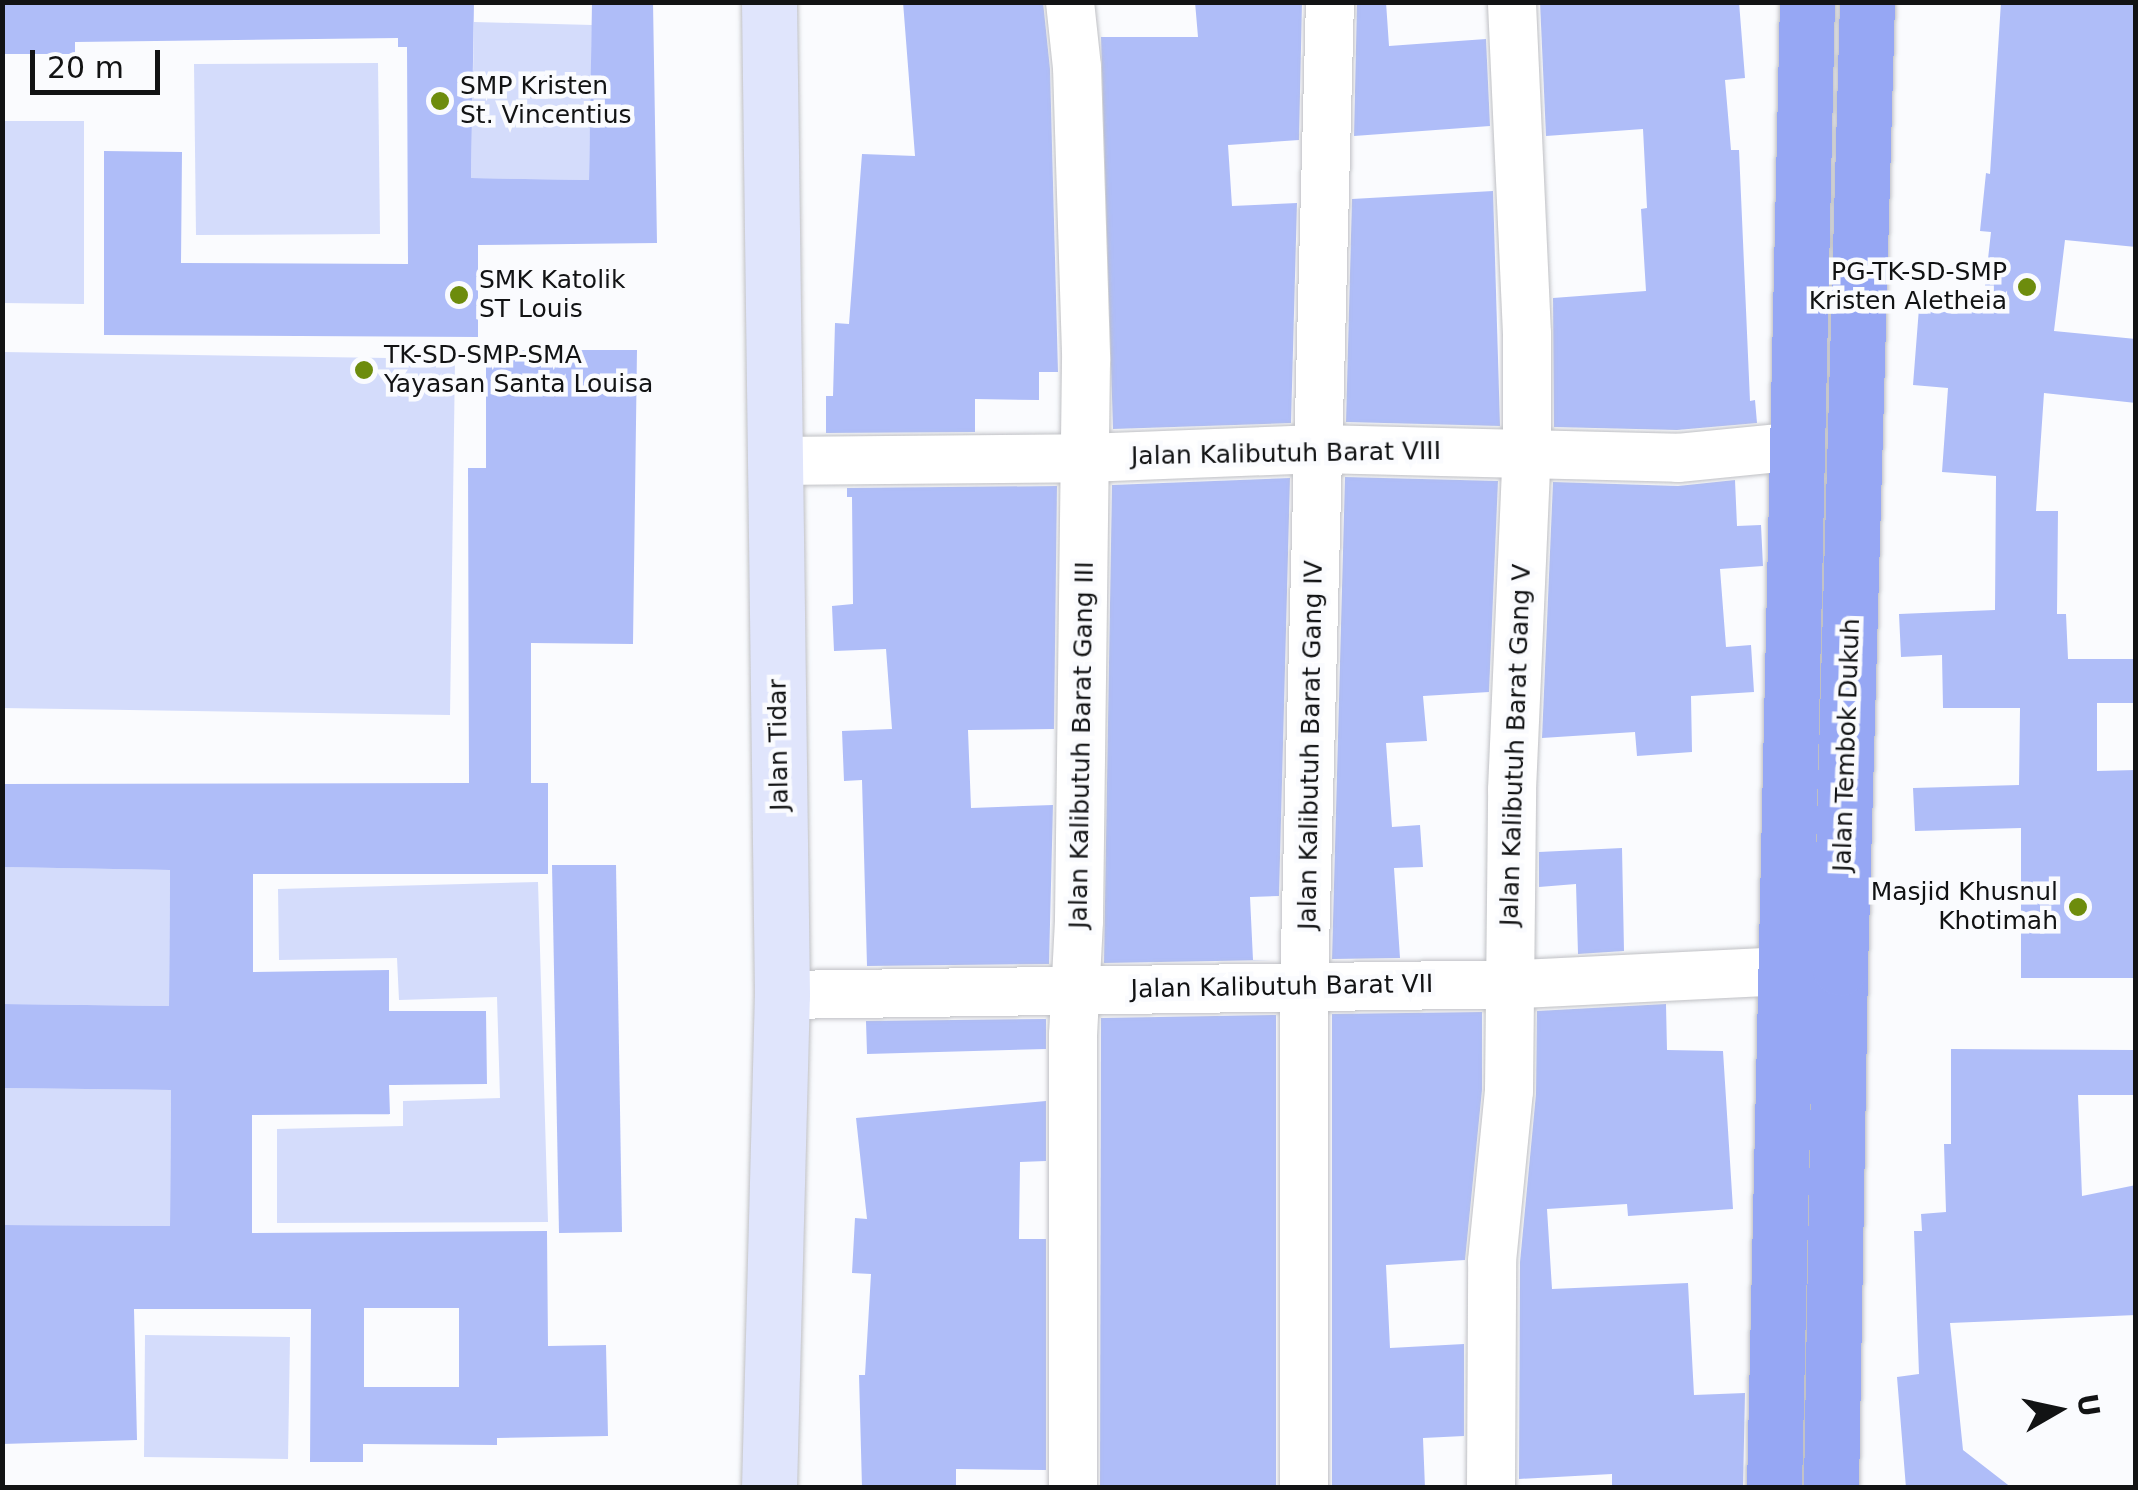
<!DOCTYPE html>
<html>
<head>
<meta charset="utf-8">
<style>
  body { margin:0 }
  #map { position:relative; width:2138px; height:1490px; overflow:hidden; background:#fafbfe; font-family:"DejaVu Sans",sans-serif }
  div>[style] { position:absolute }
  .green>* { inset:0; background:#d4dcfb }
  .building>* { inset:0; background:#afbdf8 }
  .roads { filter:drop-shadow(0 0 2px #bfc0c4) drop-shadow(0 0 2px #bfc0c4) }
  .street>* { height:48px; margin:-24px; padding:0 24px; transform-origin:24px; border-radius:24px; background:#fff }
  .secondary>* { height:55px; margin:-27.5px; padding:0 27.5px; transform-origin:27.5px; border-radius:27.5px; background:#e0e5fc }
  .highway>* { height:55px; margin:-27.5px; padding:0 27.5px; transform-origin:27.5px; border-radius:27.5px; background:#96a7f4 }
  .dots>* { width:28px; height:28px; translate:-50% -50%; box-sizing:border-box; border:5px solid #fafbfe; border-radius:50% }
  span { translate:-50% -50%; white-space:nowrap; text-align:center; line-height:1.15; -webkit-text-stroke:9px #fafbfe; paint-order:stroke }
  .poi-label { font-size:25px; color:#121314 }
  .left { translate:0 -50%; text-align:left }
  .right { translate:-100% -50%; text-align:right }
  .street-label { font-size:25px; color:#121314 }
  .frame { position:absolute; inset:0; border:5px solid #121314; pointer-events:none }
  .north { position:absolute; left:2008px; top:1360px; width:100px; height:100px; -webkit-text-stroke:8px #fafbfe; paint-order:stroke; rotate:81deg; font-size:28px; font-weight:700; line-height:40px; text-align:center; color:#121314 }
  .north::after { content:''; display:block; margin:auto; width:35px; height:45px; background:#121314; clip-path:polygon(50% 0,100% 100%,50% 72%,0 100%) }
  .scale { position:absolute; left:30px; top:50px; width:130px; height:45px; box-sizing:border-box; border:5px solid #121314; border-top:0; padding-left:12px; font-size:30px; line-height:35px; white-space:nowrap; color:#121314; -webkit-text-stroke:8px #fafbfe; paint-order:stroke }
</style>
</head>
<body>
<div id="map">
  <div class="green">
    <div style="clip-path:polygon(474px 22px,592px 25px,589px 180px,471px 178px)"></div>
    <div style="clip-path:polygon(378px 63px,380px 234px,196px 235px,194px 64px)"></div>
    <div style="clip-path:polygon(3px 121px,84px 121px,84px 304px,3px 303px)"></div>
    <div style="clip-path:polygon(3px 352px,455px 359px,450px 715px,3px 708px)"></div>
    <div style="clip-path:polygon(3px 867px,170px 870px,169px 1006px,3px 1004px)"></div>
    <div style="clip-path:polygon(538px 882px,548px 1222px,277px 1223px,277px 1129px,403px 1126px,403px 1101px,500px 1098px,497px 997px,399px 1000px,397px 958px,279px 960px,278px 889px)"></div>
    <div style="clip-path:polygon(3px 1088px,171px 1090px,170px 1226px,3px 1225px)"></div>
    <div style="clip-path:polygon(145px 1335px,290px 1337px,288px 1459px,144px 1457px)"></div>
  </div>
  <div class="building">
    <div style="clip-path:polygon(2px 2px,474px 2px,471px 178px,589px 180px,592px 2px,653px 2px,657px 243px,478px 245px,478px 337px,104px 335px,104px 151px,182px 152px,181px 263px,408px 264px,407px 47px,398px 47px,398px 38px,75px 42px,75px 54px,2px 54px)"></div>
    <div style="clip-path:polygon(903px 2px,1043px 2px,1050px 69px,1058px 372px,1039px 372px,1039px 400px,975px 399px,975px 432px,826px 433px,826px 396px,833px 396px,835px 323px,849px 324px,862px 154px,915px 156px)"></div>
    <div style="clip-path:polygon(1195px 2px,1302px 2px,1299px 140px,1228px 145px,1232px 206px,1297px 203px,1291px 423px,1113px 429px,1101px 37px,1198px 37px)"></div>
    <div style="clip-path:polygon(1357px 2px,1386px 2px,1389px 46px,1486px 39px,1490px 126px,1354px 136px)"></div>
    <div style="clip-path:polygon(1540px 2px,1739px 2px,1745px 78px,1725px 80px,1731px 150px,1739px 150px,1750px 401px,1755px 400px,1757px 423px,1677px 430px,1554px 427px,1553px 298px,1646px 291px,1641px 209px,1647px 208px,1643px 129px,1546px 136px)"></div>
    <div style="clip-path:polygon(2001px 2px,2136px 2px,2136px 247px,2065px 240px,2054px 331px,2136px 339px,2136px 403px,2044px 393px,2036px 511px,2058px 511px,2057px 614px,2066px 614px,2068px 659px,2136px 659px,2136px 703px,2097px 703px,2097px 771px,2136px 770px,2136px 978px,2021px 978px,2021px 828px,1915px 831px,1913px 788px,2019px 785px,2020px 708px,1943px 708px,1942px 655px,1901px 657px,1899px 614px,1995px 610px,1996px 476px,1942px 472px,1948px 388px,1913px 385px,1919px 308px,1982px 313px,1991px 232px,1980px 231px,1986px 173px,1990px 174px)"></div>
    <div style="clip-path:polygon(1493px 191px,1500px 426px,1346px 422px,1352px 199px)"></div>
    <div style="clip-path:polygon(evenodd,486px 350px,637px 350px,633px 644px,531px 643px,531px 783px,548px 783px,548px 874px,253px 874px,253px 972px,389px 970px,389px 1011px,486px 1011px,487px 1084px,389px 1085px,390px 1114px,252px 1115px,252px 1233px,547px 1231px,548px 1346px,606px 1345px,608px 1436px,497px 1438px,497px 1445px,363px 1444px,363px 1462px,310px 1462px,311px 1309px,134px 1309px,137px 1440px,2px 1444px,2px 1225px,170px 1226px,171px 1090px,2px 1088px,2px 1004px,169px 1006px,170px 870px,2px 867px,2px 784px,469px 783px,468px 468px,486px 468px,486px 350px,364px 1308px,459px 1308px,459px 1387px,364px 1387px,364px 1308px)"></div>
    <div style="clip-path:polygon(1345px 477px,1498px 481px,1489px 692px,1423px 696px,1427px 741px,1386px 743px,1392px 827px,1420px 825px,1423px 867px,1394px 868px,1400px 958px,1332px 959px)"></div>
    <div style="clip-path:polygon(1290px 478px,1279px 896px,1250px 897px,1253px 960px,1277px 960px,1104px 963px,1112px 485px)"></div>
    <div style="clip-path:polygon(1735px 480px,1737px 526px,1761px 525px,1763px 566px,1720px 569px,1726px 647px,1751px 645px,1754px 692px,1691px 696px,1692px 752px,1637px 756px,1635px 732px,1542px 738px,1553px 482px,1678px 486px)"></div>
    <div style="clip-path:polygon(1057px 486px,1054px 729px,968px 730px,971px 808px,1053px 805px,1049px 964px,867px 966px,862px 780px,844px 781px,842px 731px,892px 729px,886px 649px,834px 651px,832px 606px,853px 604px,852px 497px,847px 497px,847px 488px)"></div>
    <div style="clip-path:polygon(1622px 848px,1624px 951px,1578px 954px,1576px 884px,1539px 887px,1539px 852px)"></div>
    <div style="clip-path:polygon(552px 865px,616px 865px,622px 1232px,559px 1233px)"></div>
    <div style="clip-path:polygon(1666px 1004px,1667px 1050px,1723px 1051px,1733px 1209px,1628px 1216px,1627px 1204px,1547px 1209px,1552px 1289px,1688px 1283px,1694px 1395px,1745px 1393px,1743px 1488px,1612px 1488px,1612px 1474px,1519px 1479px,1520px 1262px,1536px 1094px,1537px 1011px)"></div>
    <div style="clip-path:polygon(1482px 1012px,1482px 1090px,1465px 1260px,1386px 1265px,1390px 1348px,1464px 1344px,1464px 1436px,1423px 1438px,1425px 1488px,1332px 1488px,1332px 1014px)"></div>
    <div style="clip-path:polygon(1276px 1015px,1276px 1488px,1100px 1488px,1101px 1018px)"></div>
    <div style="clip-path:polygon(1046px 1019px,1046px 1049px,867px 1054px,866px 1021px)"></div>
    <div style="clip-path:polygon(1951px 1049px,2136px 1050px,2136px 1095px,2078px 1095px,2082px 1196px,2136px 1185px,2136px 1315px,1950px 1323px,1963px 1450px,2012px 1488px,1906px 1488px,1897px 1377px,1919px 1374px,1914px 1231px,1922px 1231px,1921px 1214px,1946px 1212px,1944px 1144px,1951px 1144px)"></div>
    <div style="clip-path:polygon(1046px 1101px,1046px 1161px,1020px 1162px,1019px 1239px,1046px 1239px,1046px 1470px,956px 1469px,956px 1488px,862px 1488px,859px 1375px,865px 1375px,871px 1274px,852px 1273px,855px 1218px,867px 1219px,856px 1118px)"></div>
  </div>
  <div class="roads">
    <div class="street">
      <div style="left:1070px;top:2px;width:65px;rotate:83.9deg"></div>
      <div style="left:1077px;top:67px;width:294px;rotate:88.2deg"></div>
      <div style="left:1086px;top:361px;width:560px;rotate:90.72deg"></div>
      <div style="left:1079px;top:921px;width:114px;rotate:93deg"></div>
      <div style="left:1073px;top:1035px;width:453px;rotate:90deg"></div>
      <div style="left:773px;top:461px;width:313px;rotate:-0.5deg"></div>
      <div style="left:1086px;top:458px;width:233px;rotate:-2.2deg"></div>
      <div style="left:1319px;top:449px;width:359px;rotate:1.4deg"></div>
      <div style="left:1678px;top:458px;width:122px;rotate:-5.7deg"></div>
      <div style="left:782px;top:995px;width:738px;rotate:-0.85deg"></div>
      <div style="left:1520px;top:984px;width:262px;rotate:-2.8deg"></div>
      <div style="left:1304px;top:1488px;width:501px;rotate:-90deg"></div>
      <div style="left:1304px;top:987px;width:985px;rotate:-88.49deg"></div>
      <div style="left:1491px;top:1488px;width:227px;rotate:-89.7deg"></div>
      <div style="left:1492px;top:1261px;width:171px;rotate:-84.3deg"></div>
      <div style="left:1509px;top:1091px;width:301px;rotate:-89.4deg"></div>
      <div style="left:1512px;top:790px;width:342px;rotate:-87.5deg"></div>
      <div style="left:1527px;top:448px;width:114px;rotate:-90deg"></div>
      <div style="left:1527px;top:334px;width:332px;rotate:-92.6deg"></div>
    </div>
    <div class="secondary">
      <div style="left:769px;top:1488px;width:493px;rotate:-88.5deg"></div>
      <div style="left:782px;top:995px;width:993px;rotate:-90.75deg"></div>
    </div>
    <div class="highway">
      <div style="left:1774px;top:1488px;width:1486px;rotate:-88.73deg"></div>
      <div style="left:1831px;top:1488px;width:520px;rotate:-89.01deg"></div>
      <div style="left:1840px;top:968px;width:966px;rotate:-88.4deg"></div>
    </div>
  </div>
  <div class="dots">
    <div style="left:440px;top:101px;background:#6d8c0d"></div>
    <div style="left:2027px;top:287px;background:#6d8c0d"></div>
    <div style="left:459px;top:295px;background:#6d8c0d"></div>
    <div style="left:364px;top:370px;background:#6d8c0d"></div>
    <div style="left:2078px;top:907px;background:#6d8c0d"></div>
  </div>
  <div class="poi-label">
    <span class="left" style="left:460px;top:101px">SMP Kristen<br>St. Vincentius</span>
    <span class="right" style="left:2007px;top:287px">PG-TK-SD-SMP<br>Kristen Aletheia</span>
    <span class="left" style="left:479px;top:295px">SMK Katolik<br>ST Louis</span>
    <span class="left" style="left:384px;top:370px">TK-SD-SMP-SMA<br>Yayasan Santa Louisa</span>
    <span class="right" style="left:2058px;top:907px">Masjid Khusnul<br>Khotimah</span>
  </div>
  <div class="street-label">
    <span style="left:1286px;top:454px;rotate:-1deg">Jalan Kalibutuh Barat VIII</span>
    <span style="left:779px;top:745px;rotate:-91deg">Jalan Tidar</span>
    <span style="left:1082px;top:745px;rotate:-89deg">Jalan Kalibutuh Barat Gang III</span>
    <span style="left:1311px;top:745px;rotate:-89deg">Jalan Kalibutuh Barat Gang IV</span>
    <span style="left:1516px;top:745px;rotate:-88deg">Jalan Kalibutuh Barat Gang V</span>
    <span style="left:1847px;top:745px;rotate:-88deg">Jalan Tembok Dukuh</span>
    <span style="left:1282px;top:987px;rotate:-1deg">Jalan Kalibutuh Barat VII</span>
  </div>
  <div class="frame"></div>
  <div class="north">U</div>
  <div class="scale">20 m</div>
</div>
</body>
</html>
